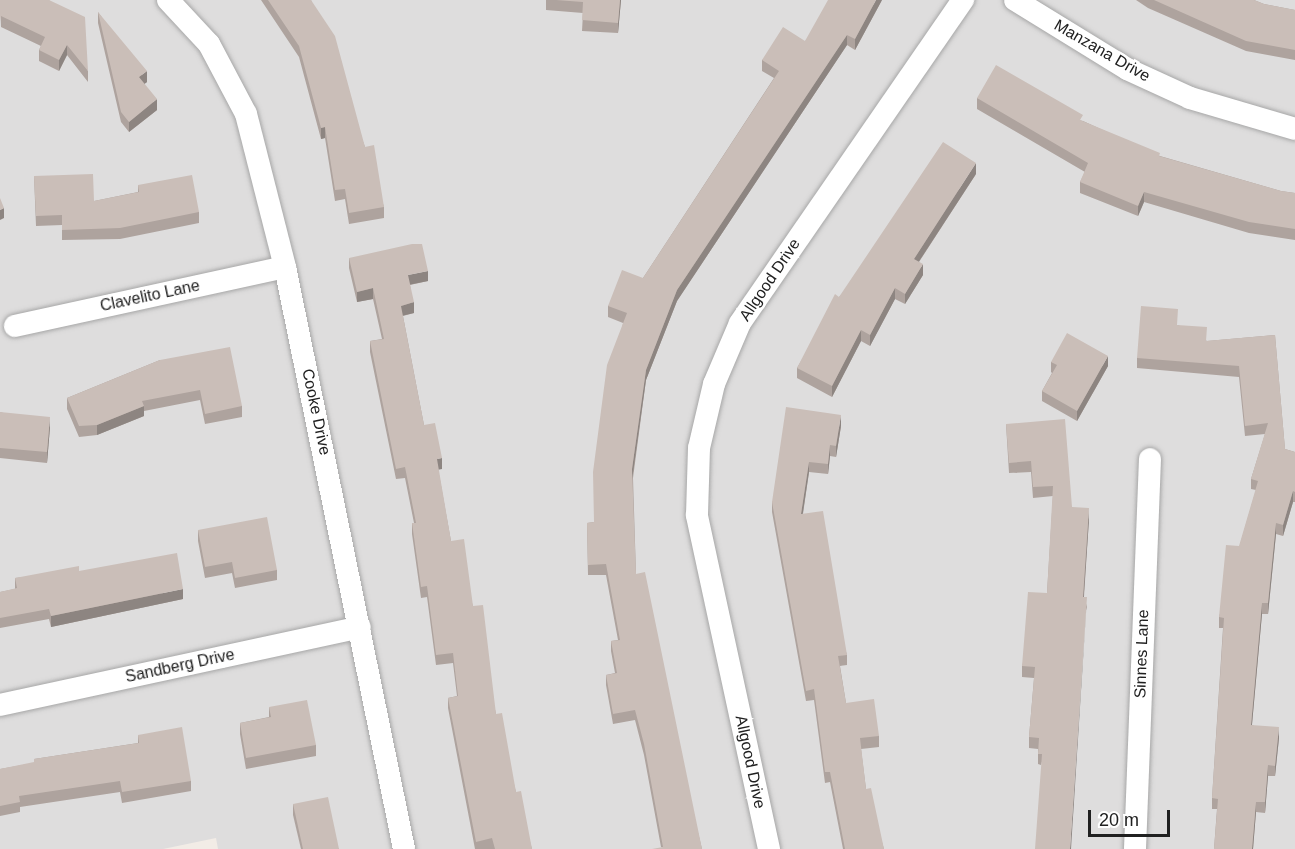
<!DOCTYPE html>
<html>
<head>
<meta charset="utf-8">
<style>
  body { margin:0 }
  #map { position:relative; width:1295px; height:849px; overflow:hidden; background:#f2ece6; font-family:Helvetica,sans-serif }
  div>[style] { position:absolute }
  .residential>* { inset:0; background:#dedddd }
  .roads { filter:drop-shadow(0 0 2px #a7a7a7) drop-shadow(0 0 2px #a7a7a7) }
  .minor>* { height:22px; margin:-11px; padding:0 11px; transform-origin:11px; border-radius:11px; background:#fff }
  .wall>* { inset:0; background:#aea39e }
  .shaded-wall>* { inset:0; background:#8d8581 }
  .building>* { inset:0; background:#cabeb8 }
  span { translate:-50% -50%; white-space:nowrap; text-align:center; line-height:1.15; -webkit-text-stroke:5px #fff; paint-order:stroke }
  .street-label { font-size:16px; color:#202020 }
  .scale { position:absolute; left:1088px; top:810px; width:82px; height:27px; box-sizing:border-box; border:3px solid #202020; border-top:0; padding-left:8px; font-size:18px; line-height:21px; white-space:nowrap; color:#202020; -webkit-text-stroke:4px #fff; paint-order:stroke }
</style>
</head>
<body>
<div id="map">
  <div class="residential">
    <div style="clip-path:polygon(0 0,1295px 0,1295px 849px,218px 849px,216px 838px,163px 849px,0 849px)"></div>
  </div>
  <div class="roads">
    <div class="minor">
      <div style="left:168px;top:0;width:60px;rotate:47deg"></div>
      <div style="left:209px;top:44px;width:79px;rotate:62.1deg"></div>
      <div style="left:246px;top:114px;width:158px;rotate:75.7deg"></div>
      <div style="left:285px;top:267px;width:594px;rotate:78.44deg"></div>
      <div style="left:1015px;top:0;width:132px;rotate:31.6deg"></div>
      <div style="left:1127px;top:69px;width:69px;rotate:24.7deg"></div>
      <div style="left:1190px;top:98px;width:109px;rotate:16.4deg"></div>
      <div style="left:15px;top:326px;width:276px;rotate:-12.3deg"></div>
      <div style="left:0;top:705px;width:368px;rotate:-12.2deg"></div>
      <div style="left:769px;top:849px;width:342px;rotate:-102.2deg"></div>
      <div style="left:697px;top:515px;width:67px;rotate:-88.3deg"></div>
      <div style="left:699px;top:448px;width:66px;rotate:-76.8deg"></div>
      <div style="left:714px;top:384px;width:66px;rotate:-66.9deg"></div>
      <div style="left:740px;top:323px;width:393px;rotate:-55.4deg"></div>
      <div style="left:1135px;top:849px;width:390px;rotate:-87.8deg"></div>
    </div>
  </div>
  <div class="wall">
    <div style="clip-path:polygon(0 0,49px 0,88px 71px,88px 82px,67px 55px,59px 71px,39px 61px,39px 50px,41px 46px,1px 27px)"></div>
    <div style="clip-path:polygon(261px 0,311px 0,365px 147px,384px 207px,384px 218px,349px 224px,345px 199px,335px 201px,325px 138px,321px 139px,299px 57px)"></div>
    <div style="clip-path:polygon(546px 0,621px 0,618px 33px,582px 31px,583px 13px,546px 10px)"></div>
    <div style="clip-path:polygon(882px 0,855px 50px,847px 45px,677px 301px,646px 380px,633px 478px,636px 574px,702px 849px,661px 847px,644px 755px,635px 720px,613px 724px,606px 685px,606px 675px,615px 673px,611px 651px,611px 641px,618px 640px,606px 575px,588px 575px,587px 523px,594px 522px,623px 323px,608px 317px,608px 306px,643px 278px,774px 78px,762px 71px,762px 60px,805px 41px)"></div>
    <div style="clip-path:polygon(1136px 0,1254px 0,1264px 4px,1295px 10px,1295px 60px,1246px 51px,1148px 8px)"></div>
    <div style="clip-path:polygon(98px 12px,147px 82px,144px 84px,157px 110px,129px 132px,121px 122px,98px 23px)"></div>
    <div style="clip-path:polygon(977px 98px,1083px 121px,1160px 156px,1281px 191px,1295px 193px,1295px 240px,1249px 233px,1144px 202px,1138px 216px,1080px 193px,1080px 182px,1085px 172px,977px 109px)"></div>
    <div style="clip-path:polygon(976px 174px,919px 262px,923px 275px,905px 304px,895px 299px,870px 346px,861px 341px,832px 397px,797px 378px,797px 368px,839px 297px)"></div>
    <div style="clip-path:polygon(34px 176px,94px 201px,138px 192px,138px 185px,199px 212px,199px 223px,120px 239px,62px 240px,62px 225px,36px 226px)"></div>
    <div style="clip-path:polygon(349px 258px,428px 281px,410px 285px,414px 313px,403px 316px,424px 425px,442px 469px,438px 469px,451px 541px,473px 606px,496px 714px,516px 792px,532px 849px,475px 849px,448px 708px,448px 698px,457px 696px,453px 663px,436px 665px,427px 597px,421px 598px,412px 534px,412px 523px,414px 523px,405px 478px,396px 479px,370px 352px,370px 341px,382px 339px,373px 299px,357px 302px,349px 268px)"></div>
    <div style="clip-path:polygon(1178px 325px,1207px 341px,1275px 335px,1285px 449px,1295px 452px,1295px 502px,1293px 502px,1283px 536px,1276px 534px,1268px 614px,1262px 614px,1252px 725px,1279px 738px,1275px 776px,1268px 776px,1265px 813px,1256px 812px,1253px 849px,1214px 849px,1217px 809px,1212px 809px,1212px 798px,1223px 628px,1219px 628px,1219px 617px,1256px 490px,1251px 489px,1251px 479px,1265px 434px,1245px 436px,1239px 377px,1137px 368px,1137px 358px)"></div>
    <div style="clip-path:polygon(160px 360px,242px 406px,242px 417px,205px 424px,200px 400px,144px 411px,144px 416px,97px 435px,79px 437px,67px 409px,67px 398px)"></div>
    <div style="clip-path:polygon(1051px 362px,1108px 366px,1077px 421px,1042px 401px,1042px 391px,1052px 373px,1051px 372px)"></div>
    <div style="clip-path:polygon(0 412px,50px 427px,47px 463px,0 458px)"></div>
    <div style="clip-path:polygon(1006px 424px,1072px 507px,1089px 519px,1084px 597px,1087px 607px,1041px 765px,1038px 764px,1038px 749px,1029px 748px,1029px 737px,1034px 678px,1022px 677px,1022px 666px,1047px 593px,1053px 496px,1033px 498px,1031px 472px,1009px 473px)"></div>
    <div style="clip-path:polygon(841px 426px,836px 457px,830px 456px,828px 474px,809px 472px,803px 514px,847px 655px,847px 665px,840px 666px,846px 703px,879px 736px,879px 747px,861px 749px,866px 789px,884px 849px,843px 849px,830px 782px,825px 783px,814px 700px,806px 701px,772px 512px,772px 502px)"></div>
    <div style="clip-path:polygon(198px 530px,277px 570px,277px 580px,235px 588px,232px 573px,205px 578px,198px 541px)"></div>
    <div style="clip-path:polygon(79px 571px,183px 599px,51px 627px,49px 619px,0 628px,0 592px,15px 589px,15px 578px)"></div>
    <div style="clip-path:polygon(269px 707px,316px 745px,316px 756px,246px 769px,240px 734px,240px 723px,269px 717px)"></div>
    <div style="clip-path:polygon(138px 735px,191px 781px,191px 791px,122px 803px,120px 792px,20px 807px,20px 812px,0 816px,0 769px,34px 763px,34px 759px,138px 743px)"></div>
    <div style="clip-path:polygon(293px 804px,339px 849px,301px 849px,293px 815px)"></div>
  </div>
  <div class="shaded-wall">
    <div style="clip-path:polygon(620px 0,621px 0,618px 33px,618px 23px)"></div>
    <div style="clip-path:polygon(876px 0,882px 0,855px 50px,855px 39px)"></div>
    <div style="clip-path:polygon(847px 35px,847px 45px,677px 301px,646px 380px,632px 480px,632px 469px,646px 370px,677px 290px)"></div>
    <div style="clip-path:polygon(67px 45px,67px 55px,59px 71px,59px 60px)"></div>
    <div style="clip-path:polygon(147px 71px,147px 82px,139px 88px,139px 77px)"></div>
    <div style="clip-path:polygon(157px 99px,157px 110px,129px 132px,129px 122px)"></div>
    <div style="clip-path:polygon(325px 127px,325px 138px,321px 139px,321px 128px)"></div>
    <div style="clip-path:polygon(976px 163px,976px 174px,914px 269px,914px 259px)"></div>
    <div style="clip-path:polygon(1144px 192px,1144px 202px,1138px 216px,1138px 206px)"></div>
    <div style="clip-path:polygon(4px 208px,4px 218px,0 220px,0 210px)"></div>
    <div style="clip-path:polygon(923px 264px,923px 275px,905px 304px,905px 294px)"></div>
    <div style="clip-path:polygon(428px 271px,428px 281px,408px 285px,408px 275px)"></div>
    <div style="clip-path:polygon(373px 288px,373px 299px,357px 302px,357px 292px)"></div>
    <div style="clip-path:polygon(895px 288px,895px 299px,870px 346px,870px 335px)"></div>
    <div style="clip-path:polygon(414px 302px,414px 313px,401px 316px,401px 306px)"></div>
    <div style="clip-path:polygon(861px 330px,861px 341px,832px 397px,832px 386px)"></div>
    <div style="clip-path:polygon(1108px 356px,1108px 366px,1077px 421px,1077px 411px)"></div>
    <div style="clip-path:polygon(144px 406px,144px 416px,97px 435px,97px 425px)"></div>
    <div style="clip-path:polygon(841px 415px,841px 426px,836px 457px,836px 446px)"></div>
    <div style="clip-path:polygon(50px 417px,50px 427px,47px 463px,47px 452px)"></div>
    <div style="clip-path:polygon(830px 445px,830px 456px,828px 474px,828px 464px)"></div>
    <div style="clip-path:polygon(442px 458px,442px 469px,437px 470px,437px 459px)"></div>
    <div style="clip-path:polygon(809px 462px,809px 472px,801px 525px,801px 514px)"></div>
    <div style="clip-path:polygon(1293px 491px,1293px 502px,1283px 536px,1283px 525px)"></div>
    <div style="clip-path:polygon(1089px 508px,1089px 519px,1083px 607px,1083px 597px)"></div>
    <div style="clip-path:polygon(1276px 523px,1276px 534px,1268px 614px,1268px 603px)"></div>
    <div style="clip-path:polygon(183px 589px,183px 599px,51px 627px,51px 616px)"></div>
    <div style="clip-path:polygon(1087px 597px,1071px 849px,1070px 849px)"></div>
    <div style="clip-path:polygon(1262px 603px,1262px 614px,1251px 735px,1251px 725px)"></div>
    <div style="clip-path:polygon(1279px 727px,1279px 738px,1275px 776px,1275px 766px)"></div>
    <div style="clip-path:polygon(1268px 765px,1268px 776px,1265px 813px,1265px 802px)"></div>
    <div style="clip-path:polygon(1256px 802px,1256px 812px,1253px 849px,1252px 849px)"></div>
  </div>
  <div class="building">
    <div style="clip-path:polygon(0 0,49px 0,85px 17px,88px 71px,67px 45px,59px 60px,39px 50px,45px 37px,1px 16px,0 21px)"></div>
    <div style="clip-path:polygon(268px 0,311px 0,335px 36px,365px 147px,374px 145px,384px 207px,349px 213px,345px 189px,335px 190px,325px 127px,321px 128px,299px 46px)"></div>
    <div style="clip-path:polygon(556px 0,620px 0,618px 23px,582px 20px,583px 2px)"></div>
    <div style="clip-path:polygon(828px 0,876px 0,855px 39px,847px 35px,677px 290px,646px 370px,632px 469px,636px 574px,645px 572px,702px 849px,652px 849px,663px 847px,644px 744px,635px 710px,613px 714px,606px 675px,617px 673px,611px 641px,620px 640px,606px 564px,588px 565px,587px 523px,594px 522px,593px 472px,607px 365px,627px 313px,608px 306px,622px 270px,643px 278px,779px 71px,762px 60px,783px 27px,805px 41px)"></div>
    <div style="clip-path:polygon(1154px 0,1254px 0,1264px 4px,1295px 10px,1295px 50px,1246px 41px)"></div>
    <div style="clip-path:polygon(98px 12px,147px 71px,139px 77px,157px 99px,129px 122px,121px 112px)"></div>
    <div style="clip-path:polygon(996px 65px,1083px 115px,1080px 120px,1160px 153px,1159px 156px,1281px 191px,1295px 193px,1295px 229px,1249px 222px,1144px 192px,1138px 206px,1080px 182px,1088px 163px,977px 98px)"></div>
    <div style="clip-path:polygon(943px 142px,976px 163px,914px 259px,923px 264px,905px 294px,895px 288px,870px 335px,861px 330px,832px 386px,797px 368px,835px 294px,839px 297px)"></div>
    <div style="clip-path:polygon(93px 174px,94px 201px,139px 192px,138px 185px,192px 175px,199px 212px,120px 228px,62px 230px,62px 215px,36px 216px,34px 176px)"></div>
    <div style="clip-path:polygon(0 198px,4px 208px,0 210px)"></div>
    <div style="clip-path:polygon(412px 244px,422px 244px,428px 271px,408px 275px,414px 302px,401px 306px,424px 425px,435px 423px,442px 458px,437px 459px,451px 541px,464px 539px,473px 606px,483px 605px,496px 714px,502px 713px,516px 792px,521px 791px,532px 849px,495px 849px,492px 838px,476px 842px,448px 698px,458px 696px,453px 653px,436px 655px,427px 586px,421px 587px,412px 523px,416px 523px,405px 467px,396px 469px,370px 341px,384px 339px,373px 288px,357px 292px,349px 258px)"></div>
    <div style="clip-path:polygon(1141px 306px,1178px 309px,1177px 325px,1207px 327px,1206px 341px,1275px 335px,1285px 449px,1295px 452px,1295px 492px,1293px 491px,1283px 525px,1276px 523px,1268px 603px,1262px 603px,1251px 725px,1279px 727px,1275px 766px,1268px 765px,1265px 802px,1256px 802px,1252px 849px,1214px 849px,1218px 799px,1212px 798px,1224px 618px,1219px 617px,1226px 545px,1239px 546px,1258px 481px,1251px 479px,1268px 423px,1245px 426px,1239px 366px,1137px 358px)"></div>
    <div style="clip-path:polygon(1067px 333px,1108px 356px,1077px 411px,1042px 391px,1057px 365px,1051px 362px)"></div>
    <div style="clip-path:polygon(230px 347px,242px 406px,205px 414px,200px 390px,142px 401px,144px 406px,97px 425px,79px 426px,67px 398px,160px 360px)"></div>
    <div style="clip-path:polygon(786px 407px,841px 415px,836px 446px,830px 445px,828px 464px,809px 462px,801px 514px,823px 511px,847px 655px,838px 656px,846px 703px,874px 699px,879px 736px,860px 738px,866px 789px,871px 788px,884px 849px,845px 849px,830px 772px,825px 772px,814px 689px,806px 691px,772px 502px)"></div>
    <div style="clip-path:polygon(0 412px,50px 417px,47px 452px,0 448px)"></div>
    <div style="clip-path:polygon(1065px 419px,1072px 507px,1089px 508px,1083px 597px,1087px 597px,1070px 849px,1035px 849px,1042px 754px,1038px 754px,1039px 738px,1029px 737px,1035px 667px,1022px 666px,1028px 592px,1047px 593px,1053px 486px,1033px 487px,1031px 461px,1009px 463px,1006px 424px)"></div>
    <div style="clip-path:polygon(267px 517px,277px 570px,235px 578px,232px 562px,205px 567px,198px 530px)"></div>
    <div style="clip-path:polygon(177px 553px,183px 589px,51px 616px,49px 609px,0 618px,0 592px,17px 588px,15px 578px,79px 566px,79px 571px)"></div>
    <div style="clip-path:polygon(307px 700px,316px 745px,246px 758px,240px 723px,271px 717px,269px 707px)"></div>
    <div style="clip-path:polygon(182px 727px,191px 781px,122px 792px,120px 781px,19px 796px,20px 802px,0 806px,0 769px,34px 762px,34px 759px,139px 743px,138px 735px)"></div>
    <div style="clip-path:polygon(328px 797px,339px 849px,303px 849px,293px 804px)"></div>
  </div>
  <div class="street-label">
    <span style="left:1102px;top:51px;rotate:30deg">Manzana Drive</span>
    <span style="left:770px;top:280px;rotate:-56deg">Allgood Drive</span>
    <span style="left:150px;top:296px;rotate:-12deg">Clavelito Lane</span>
    <span style="left:316px;top:412px;rotate:78deg">Cooke Drive</span>
    <span style="left:1142px;top:654px;rotate:-88deg">Sinnes Lane</span>
    <span style="left:180px;top:666px;rotate:-12deg">Sandberg Drive</span>
    <span style="left:750px;top:762px;rotate:78deg">Allgood Drive</span>
  </div>
  <div class="scale">20 m</div>
</div>
</body>
</html>
